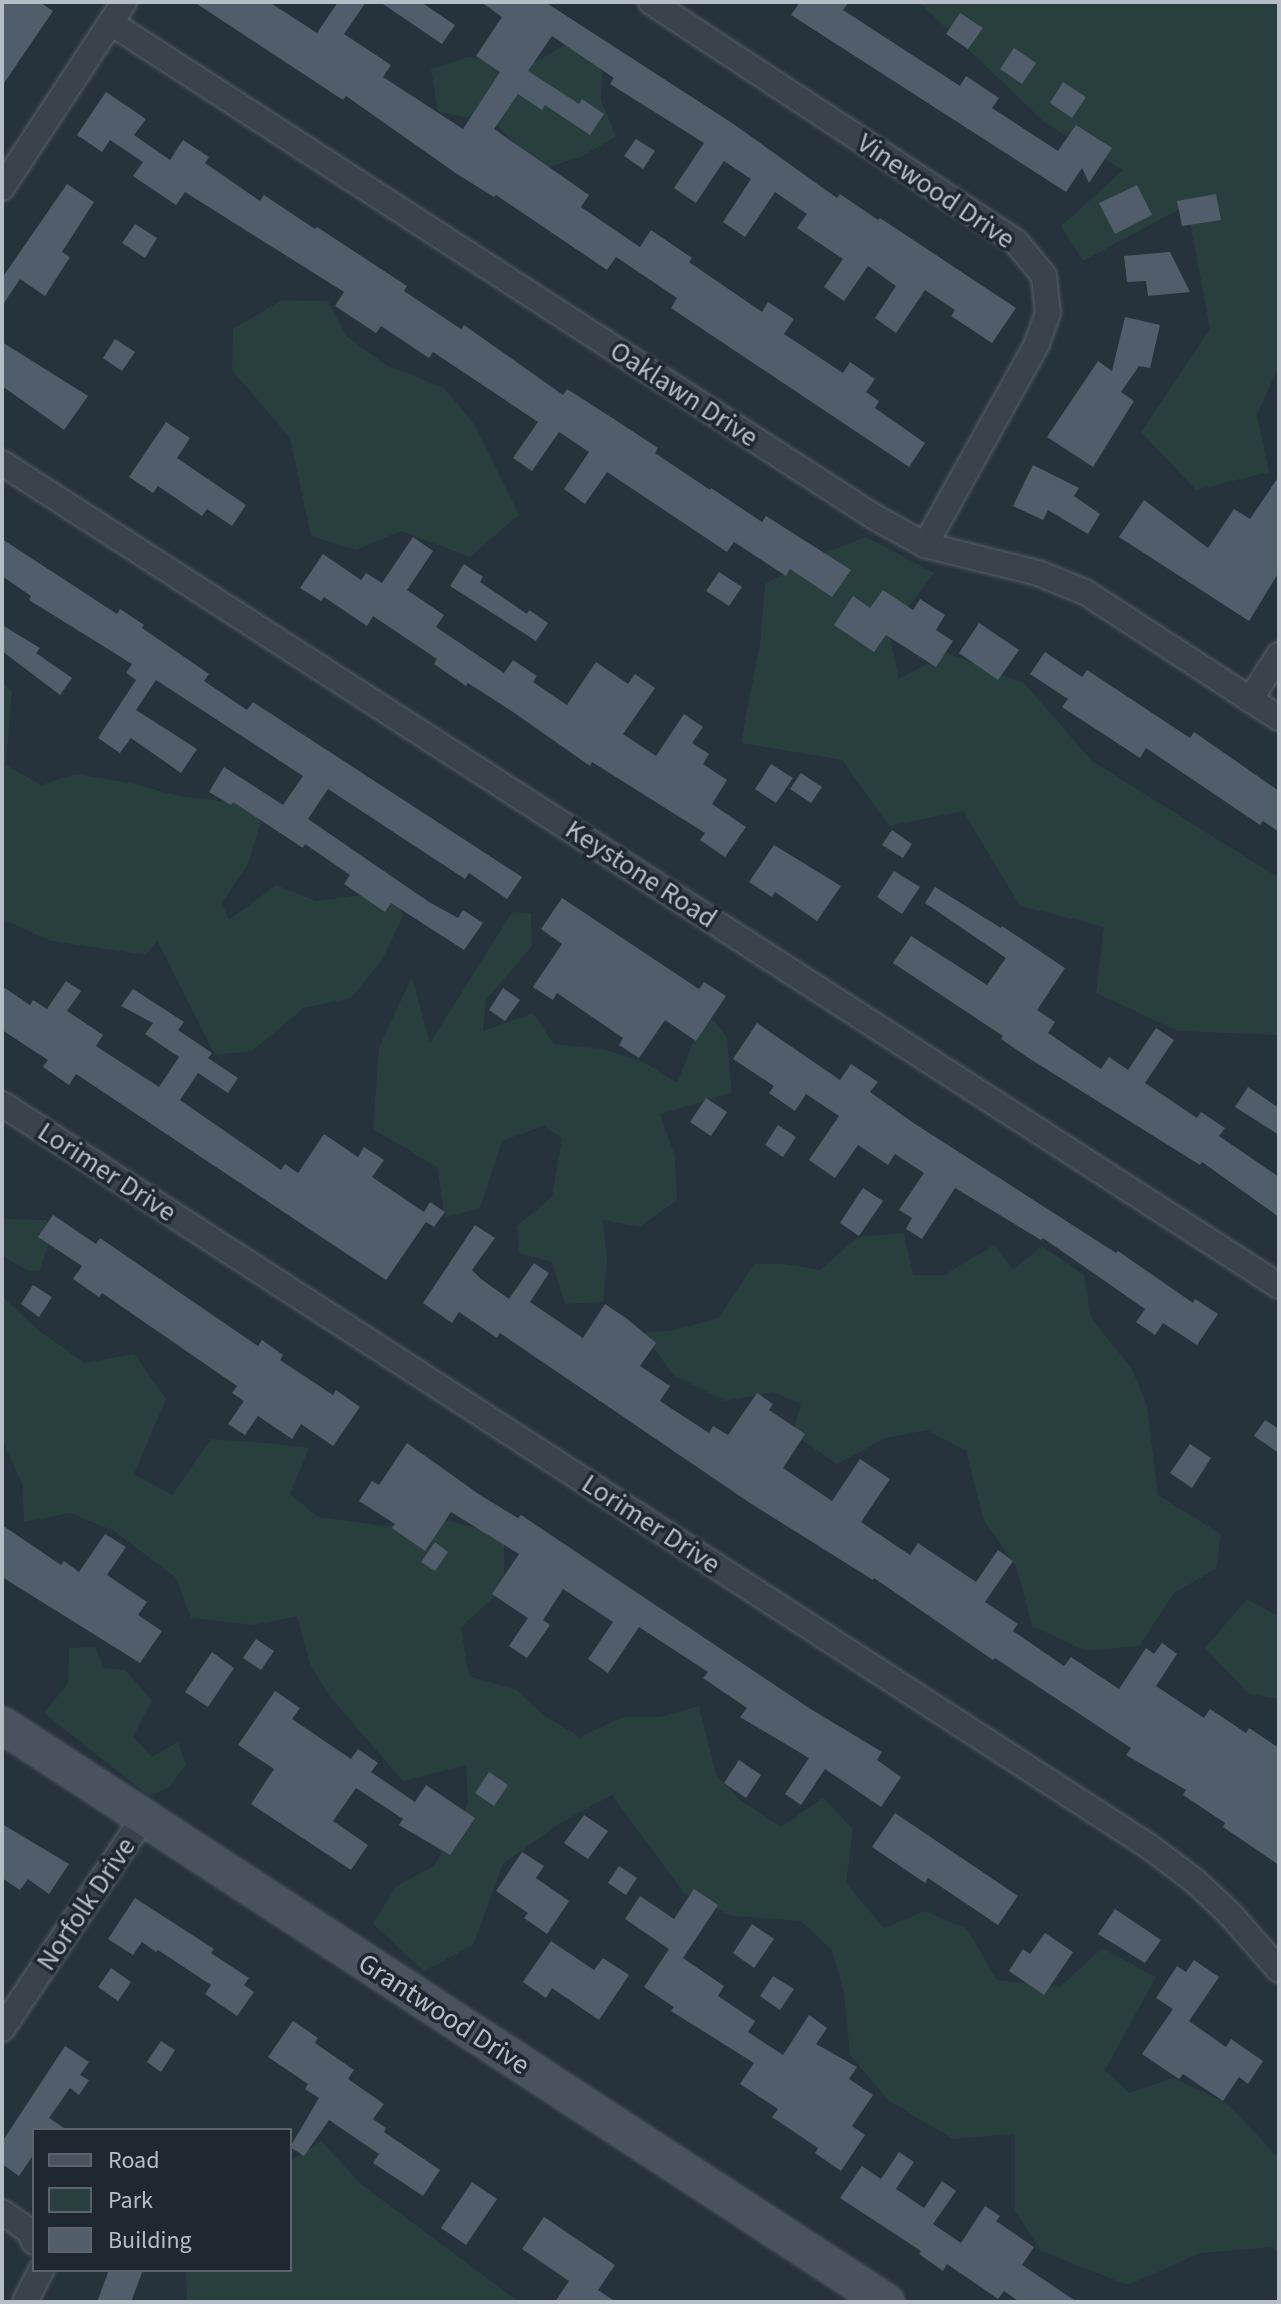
<!DOCTYPE html>
<html>
<head>
<meta charset="utf-8">
<style>
  body { margin:0 }
  #map { position:relative; width:1281px; height:2304px; overflow:hidden; background:#26323c; font-family:"Source Sans 3",sans-serif }
  div>[style] { position:absolute }
  .green>* { inset:0; background:#293f3e }
  .building>* { inset:0; background:#515d6a }
  .roads { filter:drop-shadow(0 0 2px #58616a) drop-shadow(0 0 2px #58616a) }
  .street>* { height:24px; margin:-12px; padding:0 12px; transform-origin:12px; border-radius:12px; background:#3a434c }
  .secondary>* { height:34px; margin:-17px; padding:0 17px; transform-origin:17px; border-radius:17px; background:#48535f }
  span { translate:-50% -50%; white-space:nowrap; text-align:center; line-height:1.15; -webkit-text-stroke:7px #1f2831; paint-order:stroke }
  .street-label { font-size:28px; color:#b5bec7 }
  .frame { position:absolute; inset:0; border:4px solid #b5bec7; pointer-events:none }
  .legend { position:absolute; left:32px; top:2128px; width:260px; height:144px; box-sizing:border-box; background:#1f2831; border:2px solid #5b646d; margin:0; padding:10px 14px; list-style:none; font-size:24px; color:#b5bec7 }
  .legend li { display:flex; align-items:center; gap:16px; height:40px }
  .legend b { width:40px; border:2px solid #5b646d }
</style>
</head>
<body>
<div id="map">
  <div class="green">
    <div style="clip-path:polygon(919px 2px,1279px 2px,1279px 365px,1257px 415px,1269px 472px,1196px 490px,1141px 432px,1210px 329px,1187px 205px,1083px 261px,1061px 226px,1123px 170px,1044px 122px)"></div>
    <div style="clip-path:polygon(574px 40px,603px 60px,601px 100px,616px 137px,580px 157px,540px 170px,495px 123px,438px 112px,431px 69px,468px 57px,533px 63px)"></div>
    <div style="clip-path:polygon(282px 300px,328px 301px,346px 336px,386px 365px,444px 388px,474px 424px,519px 515px,470px 557px,401px 531px,356px 550px,311px 536px,290px 438px,232px 370px,233px 329px)"></div>
    <div style="clip-path:polygon(866px 537px,934px 573px,889px 633px,899px 679px,947px 653px,1024px 683px,1092px 761px,1279px 878px,1279px 1035px,1178px 1031px,1096px 993px,1104px 927px,1020px 906px,963px 811px,889px 826px,842px 760px,741px 743px,760px 643px,765px 584px,819px 555px)"></div>
    <div style="clip-path:polygon(2px 682px,12px 691px,6px 765px,41px 785px,75px 774px,130px 783px,179px 796px,245px 804px,261px 821px,248px 864px,222px 903px,229px 920px,276px 885px,316px 901px,392px 891px,403px 916px,382px 960px,351px 998px,304px 1008px,252px 1051px,215px 1055px,157px 940px,146px 955px,51px 941px,2px 919px)"></div>
    <div style="clip-path:polygon(512px 912px,531px 913px,532px 946px,486px 1000px,483px 1031px,533px 1013px,554px 1044px,603px 1049px,642px 1061px,677px 1083px,706px 1010px,727px 1038px,732px 1093px,660px 1114px,675px 1156px,677px 1200px,640px 1227px,603px 1220px,607px 1260px,603px 1302px,565px 1304px,552px 1262px,519px 1253px,517px 1226px,552px 1197px,562px 1138px,544px 1126px,502px 1141px,480px 1208px,445px 1218px,437px 1167px,373px 1129px,379px 1047px,412px 977px,430px 1043px)"></div>
    <div style="clip-path:polygon(2px 1219px,46px 1220px,51px 1236px,39px 1272px,24px 1269px,2px 1255px)"></div>
    <div style="clip-path:polygon(904px 1233px,913px 1275px,944px 1275px,994px 1245px,1013px 1270px,1042px 1246px,1084px 1275px,1091px 1318px,1132px 1369px,1147px 1406px,1158px 1495px,1221px 1534px,1216px 1569px,1174px 1593px,1139px 1646px,1086px 1651px,1032px 1626px,1016px 1566px,984px 1521px,966px 1451px,927px 1430px,886px 1438px,837px 1464px,792px 1434px,801px 1404px,773px 1392px,725px 1401px,673px 1375px,643px 1333px,676px 1330px,718px 1318px,754px 1264px,784px 1264px,820px 1270px,858px 1237px)"></div>
    <div style="clip-path:polygon(5px 1299px,38px 1330px,85px 1363px,134px 1354px,166px 1399px,134px 1474px,172px 1495px,211px 1439px,267px 1443px,309px 1448px,290px 1494px,318px 1517px,384px 1526px,439px 1519px,504px 1534px,504px 1588px,461px 1627px,469px 1676px,516px 1690px,546px 1717px,580px 1737px,623px 1717px,660px 1717px,699px 1706px,716px 1775px,739px 1799px,781px 1827px,823px 1798px,853px 1829px,846px 1883px,884px 1928px,925px 1911px,967px 1929px,997px 1980px,1060px 1987px,1102px 1948px,1156px 1977px,1105px 2070px,1129px 2093px,1173px 2078px,1226px 2103px,1261px 2139px,1279px 2159px,1279px 2253px,1272px 2247px,1200px 2253px,1128px 2285px,1041px 2251px,1015px 2211px,1015px 2134px,953px 2139px,889px 2101px,850px 2055px,844px 1994px,832px 1950px,801px 1921px,732px 1916px,684px 1893px,612px 1795px,560px 1823px,503px 1864px,473px 1945px,424px 1971px,373px 1924px,396px 1886px,434px 1866px,468px 1804px,466px 1765px,403px 1781px,328px 1694px,310px 1664px,297px 1616px,254px 1625px,191px 1618px,176px 1578px,114px 1531px,70px 1513px,24px 1522px,22px 1484px,2px 1439px,2px 1300px)"></div>
    <div style="clip-path:polygon(1247px 1599px,1279px 1617px,1279px 1699px,1249px 1694px,1205px 1648px)"></div>
    <div style="clip-path:polygon(95px 1647px,104px 1668px,125px 1670px,152px 1700px,133px 1737px,152px 1757px,178px 1742px,186px 1765px,169px 1787px,149px 1796px,44px 1713px,68px 1683px,69px 1648px)"></div>
    <div style="clip-path:polygon(321px 2141px,362px 2185px,519px 2302px,187px 2302px,186px 2270px,290px 2270px,290px 2162px)"></div>
  </div>
  <div class="building">
    <div style="clip-path:polygon(2px 2px,40px 2px,53px 11px,2px 86px)"></div>
    <div style="clip-path:polygon(194px 2px,269px 2px,317px 33px,338px 2px,366px 2px,344px 34px,391px 65px,383px 77px,463px 129px,500px 72px,476px 56px,502px 17px,481px 2px,545px 2px,732px 123px,837px 198px,840px 194px,878px 220px,880px 218px,1016px 308px,992px 343px,951px 316px,955px 310px,925px 290px,896px 333px,875px 318px,896px 286px,868px 266px,844px 301px,824px 287px,843px 259px,797px 228px,807px 214px,775px 192px,745px 237px,723px 222px,751px 179px,724px 161px,696px 203px,674px 188px,704px 143px,610px 84px,614px 78px,552px 36px,528px 71px,579px 104px,582px 99px,604px 114px,590px 135px,545px 105px,542px 110px,518px 94px,494px 129px,589px 195px,581px 207px,640px 247px,651px 230px,692px 258px,689px 262px,762px 312px,768px 302px,794px 319px,784px 334px,843px 373px,850px 362px,875px 379px,866px 392px,879px 401px,875px 408px,925px 443px,909px 467px,671px 308px,677px 298px,616px 257px,607px 270px,496px 195px,494px 197px,457px 174px,346px 96px,343px 100px)"></div>
    <div style="clip-path:polygon(380px 2px,421px 2px,455px 25px,442px 44px)"></div>
    <div style="clip-path:polygon(800px 2px,849px 2px,843px 10px,960px 86px,966px 76px,999px 98px,992px 108px,1058px 151px,1076px 125px,1112px 148px,1089px 183px,1082px 168px,1066px 192px,791px 15px)"></div>
    <div style="clip-path:polygon(960px 13px,983px 28px,968px 49px,946px 34px)"></div>
    <div style="clip-path:polygon(1014px 48px,1036px 63px,1022px 84px,1000px 69px)"></div>
    <div style="clip-path:polygon(1063px 82px,1086px 97px,1072px 118px,1050px 103px)"></div>
    <div style="clip-path:polygon(106px 92px,146px 119px,134px 135px,170px 160px,183px 140px,209px 157px,205px 163px,260px 201px,264px 195px,315px 229px,317px 227px,407px 286px,404px 291px,461px 329px,464px 325px,563px 395px,567px 389px,617px 421px,658px 448px,655px 453px,710px 490px,711px 488px,762px 522px,766px 516px,851px 570px,832px 597px,790px 569px,786px 576px,734px 542px,727px 552px,607px 472px,585px 504px,564px 489px,589px 452px,559px 432px,532px 471px,513px 458px,538px 422px,433px 352px,429px 358px,381px 326px,376px 333px,335px 306px,344px 292px,185px 192px,176px 205px,133px 176px,143px 162px,110px 140px,102px 152px,77px 135px)"></div>
    <div style="clip-path:polygon(636px 139px,655px 151px,643px 169px,624px 156px)"></div>
    <div style="clip-path:polygon(67px 184px,94px 202px,62px 252px,70px 257px,45px 296px,20px 279px,2px 306px,2px 278px)"></div>
    <div style="clip-path:polygon(1137px 185px,1152px 215px,1115px 234px,1099px 203px)"></div>
    <div style="clip-path:polygon(1216px 194px,1221px 220px,1182px 226px,1177px 201px)"></div>
    <div style="clip-path:polygon(135px 224px,157px 238px,145px 258px,122px 243px)"></div>
    <div style="clip-path:polygon(1170px 252px,1190px 292px,1148px 296px,1146px 281px,1127px 282px,1124px 256px)"></div>
    <div style="clip-path:polygon(1125px 317px,1160px 325px,1150px 368px,1139px 366px,1121px 392px,1134px 401px,1093px 467px,1047px 437px,1098px 361px,1112px 371px)"></div>
    <div style="clip-path:polygon(115px 339px,135px 352px,122px 371px,103px 358px)"></div>
    <div style="clip-path:polygon(2px 342px,88px 396px,64px 430px,2px 386px)"></div>
    <div style="clip-path:polygon(166px 422px,190px 438px,177px 458px,246px 505px,232px 526px,207px 509px,202px 516px,158px 486px,153px 493px,129px 477px)"></div>
    <div style="clip-path:polygon(1033px 465px,1079px 488px,1074px 496px,1100px 514px,1088px 534px,1048px 510px,1043px 520px,1013px 506px)"></div>
    <div style="clip-path:polygon(1279px 476px,1279px 572px,1249px 621px,1119px 537px,1144px 500px,1208px 548px,1234px 509px,1250px 519px)"></div>
    <div style="clip-path:polygon(413px 537px,433px 551px,407px 590px,444px 615px,436px 627px,504px 673px,513px 660px,537px 676px,533px 682px,567px 705px,596px 662px,628px 684px,635px 674px,655px 688px,623px 734px,656px 756px,684px 714px,703px 727px,692px 743px,709px 754px,703px 764px,727px 780px,712px 804px,746px 827px,725px 857px,700px 840px,705px 833px,592px 762px,590px 766px,513px 712px,468px 683px,466px 686px,434px 664px,437px 659px,373px 616px,367px 626px,324px 597px,321px 601px,300px 588px,323px 554px,361px 580px,366px 573px,382px 583px)"></div>
    <div style="clip-path:polygon(2px 539px,117px 614px,120px 609px,144px 625px,142px 628px,209px 674px,204px 681px,247px 710px,253px 702px,522px 877px,507px 899px,469px 873px,465px 879px,328px 789px,308px 819px,429px 902px,458px 918px,463px 910px,483px 923px,464px 950px,391px 903px,385px 912px,344px 884px,350px 875px,305px 844px,303px 848px,233px 802px,231px 805px,209px 792px,224px 767px,283px 805px,303px 776px,156px 680px,136px 710px,197px 749px,181px 773px,131px 738px,120px 753px,98px 738px,136px 680px,126px 673px,132px 664px,29px 600px,31px 596px,2px 576px)"></div>
    <div style="clip-path:polygon(464px 564px,483px 577px,480px 582px,527px 614px,529px 610px,548px 623px,536px 641px,450px 586px)"></div>
    <div style="clip-path:polygon(719px 572px,742px 587px,729px 606px,706px 591px)"></div>
    <div style="clip-path:polygon(883px 590px,913px 610px,920px 599px,945px 615px,936px 630px,953px 641px,936px 667px,886px 635px,874px 652px,834px 625px,853px 596px,870px 608px)"></div>
    <div style="clip-path:polygon(979px 623px,1019px 650px,998px 680px,959px 653px)"></div>
    <div style="clip-path:polygon(2px 625px,40px 648px,36px 653px,72px 678px,60px 695px,2px 651px)"></div>
    <div style="clip-path:polygon(1045px 652px,1082px 677px,1087px 670px,1190px 738px,1194px 732px,1279px 791px,1279px 832px,1263px 821px,1260px 825px,1146px 748px,1140px 758px,1062px 707px,1068px 699px,1030px 674px)"></div>
    <div style="clip-path:polygon(771px 764px,793px 778px,776px 803px,755px 789px)"></div>
    <div style="clip-path:polygon(801px 773px,822px 787px,811px 803px,790px 789px)"></div>
    <div style="clip-path:polygon(892px 830px,912px 844px,903px 858px,882px 845px)"></div>
    <div style="clip-path:polygon(774px 845px,841px 886px,817px 921px,775px 892px,772px 897px,749px 882px)"></div>
    <div style="clip-path:polygon(894px 871px,920px 887px,902px 914px,877px 897px)"></div>
    <div style="clip-path:polygon(935px 887px,1001px 928px,1002px 926px,1065px 968px,1037px 1010px,1055px 1022px,1048px 1033px,1101px 1069px,1109px 1057px,1128px 1070px,1156px 1028px,1174px 1040px,1145px 1083px,1197px 1118px,1201px 1112px,1225px 1128px,1219px 1136px,1279px 1177px,1279px 1217px,1202px 1162px,1200px 1165px,1030px 1059px,1001px 1039px,1003px 1036px,893px 963px,911px 936px,987px 985px,1006px 958px,925px 903px)"></div>
    <div style="clip-path:polygon(562px 898px,699px 989px,704px 982px,726px 996px,696px 1041px,665px 1020px,639px 1058px,619px 1045px,623px 1038px,557px 993px,553px 1000px,533px 987px,562px 944px,541px 929px)"></div>
    <div style="clip-path:polygon(66px 981px,81px 991px,67px 1011px,103px 1035px,96px 1046px,159px 1087px,179px 1057px,145px 1034px,153px 1023px,121px 1006px,133px 989px,184px 1022px,178px 1030px,212px 1053px,208px 1058px,238px 1078px,228px 1093px,198px 1073px,180px 1100px,281px 1170px,285px 1164px,298px 1173px,324px 1134px,358px 1157px,364px 1147px,384px 1160px,372px 1177px,424px 1212px,430px 1202px,445px 1212px,434px 1227px,426px 1222px,386px 1280px,76px 1074px,69px 1085px,43px 1067px,48px 1060px,2px 1030px,2px 986px,30px 1005px,33px 1000px,47px 1009px)"></div>
    <div style="clip-path:polygon(503px 988px,520px 1000px,505px 1021px,489px 1010px)"></div>
    <div style="clip-path:polygon(757px 1023px,840px 1080px,851px 1064px,878px 1082px,870px 1092px,915px 1124px,1116px 1253px,1118px 1251px,1193px 1303px,1195px 1299px,1218px 1314px,1197px 1345px,1163px 1323px,1155px 1335px,1136px 1322px,1145px 1309px,1043px 1238px,1041px 1240px,955px 1188px,922px 1239px,906px 1229px,912px 1218px,899px 1210px,924px 1173px,895px 1154px,888px 1165px,858px 1145px,835px 1178px,809px 1160px,839px 1116px,806px 1094px,795px 1111px,769px 1093px,774px 1086px,733px 1059px)"></div>
    <div style="clip-path:polygon(1248px 1087px,1279px 1108px,1279px 1135px,1235px 1107px)"></div>
    <div style="clip-path:polygon(706px 1098px,727px 1112px,711px 1136px,690px 1122px)"></div>
    <div style="clip-path:polygon(778px 1125px,796px 1137px,783px 1157px,765px 1145px)"></div>
    <div style="clip-path:polygon(863px 1188px,883px 1201px,859px 1236px,840px 1223px)"></div>
    <div style="clip-path:polygon(53px 1215px,96px 1244px,100px 1238px,258px 1346px,262px 1340px,283px 1355px,280px 1360px,333px 1395px,336px 1390px,360px 1407px,333px 1446px,301px 1424px,292px 1439px,258px 1416px,245px 1435px,228px 1424px,244px 1401px,232px 1393px,237px 1386px,102px 1293px,99px 1297px,73px 1279px,82px 1266px,38px 1237px)"></div>
    <div style="clip-path:polygon(475px 1225px,495px 1238px,472px 1270px,481px 1279px,509px 1299px,534px 1263px,549px 1273px,530px 1302px,583px 1338px,605px 1304px,626px 1318px,656px 1343px,640px 1366px,670px 1386px,660px 1401px,709px 1433px,713px 1426px,728px 1435px,757px 1393px,773px 1404px,769px 1410px,805px 1434px,783px 1468px,832px 1501px,860px 1459px,890px 1479px,861px 1522px,910px 1555px,918px 1543px,976px 1582px,998px 1550px,1013px 1561px,985px 1602px,1018px 1624px,1013px 1631px,1064px 1666px,1071px 1657px,1119px 1689px,1146px 1648px,1154px 1654px,1162px 1643px,1177px 1654px,1156px 1686px,1204px 1718px,1210px 1709px,1246px 1733px,1249px 1728px,1279px 1748px,1279px 1865px,1223px 1827px,1225px 1823px,1183px 1795px,1186px 1790px,1126px 1755px,1131px 1748px,995px 1658px,993px 1660px,874px 1578px,873px 1580px,750px 1503px,500px 1333px,497px 1338px,459px 1312px,452px 1323px,423px 1303px)"></div>
    <div style="clip-path:polygon(33px 1285px,52px 1297px,39px 1317px,21px 1304px)"></div>
    <div style="clip-path:polygon(1265px 1420px,1279px 1429px,1279px 1453px,1254px 1436px)"></div>
    <div style="clip-path:polygon(407px 1443px,480px 1495px,518px 1518px,521px 1515px,809px 1708px,882px 1752px,877px 1760px,901px 1777px,881px 1807px,825px 1769px,801px 1805px,785px 1794px,809px 1758px,740px 1717px,747px 1708px,703px 1678px,708px 1672px,639px 1627px,608px 1673px,588px 1659px,613px 1622px,563px 1589px,543px 1620px,550px 1625px,527px 1658px,509px 1646px,528px 1618px,492px 1594px,519px 1554px,451px 1512px,425px 1551px,392px 1528px,395px 1524px,359px 1501px,372px 1481px,379px 1485px)"></div>
    <div style="clip-path:polygon(1190px 1444px,1211px 1458px,1192px 1488px,1170px 1473px)"></div>
    <div style="clip-path:polygon(2px 1525px,61px 1565px,64px 1561px,79px 1572px,105px 1534px,126px 1547px,107px 1575px,147px 1602px,138px 1615px,162px 1631px,140px 1663px,2px 1577px)"></div>
    <div style="clip-path:polygon(435px 1542px,448px 1552px,435px 1571px,421px 1562px)"></div>
    <div style="clip-path:polygon(256px 1639px,274px 1651px,261px 1670px,243px 1658px)"></div>
    <div style="clip-path:polygon(212px 1652px,234px 1668px,208px 1707px,185px 1692px)"></div>
    <div style="clip-path:polygon(275px 1691px,300px 1708px,292px 1719px,351px 1759px,358px 1749px,378px 1763px,371px 1772px,415px 1802px,426px 1785px,475px 1818px,450px 1855px,399px 1825px,403px 1819px,356px 1788px,333px 1821px,368px 1845px,351px 1870px,251px 1804px,274px 1769px,238px 1745px)"></div>
    <div style="clip-path:polygon(739px 1760px,761px 1775px,746px 1798px,724px 1783px)"></div>
    <div style="clip-path:polygon(489px 1772px,508px 1785px,494px 1806px,475px 1793px)"></div>
    <div style="clip-path:polygon(895px 1813px,1018px 1896px,998px 1925px,928px 1878px,925px 1883px,872px 1847px)"></div>
    <div style="clip-path:polygon(584px 1815px,608px 1831px,588px 1859px,564px 1843px)"></div>
    <div style="clip-path:polygon(2px 1824px,69px 1864px,49px 1894px,28px 1879px,20px 1890px,2px 1878px)"></div>
    <div style="clip-path:polygon(522px 1852px,544px 1866px,536px 1878px,569px 1901px,547px 1934px,524px 1918px,528px 1913px,496px 1891px)"></div>
    <div style="clip-path:polygon(619px 1866px,637px 1878px,626px 1895px,608px 1883px)"></div>
    <div style="clip-path:polygon(694px 1889px,718px 1905px,683px 1958px,724px 1986px,718px 1996px,755px 2021px,748px 2032px,783px 2055px,809px 2015px,827px 2028px,816px 2044px,857px 2067px,849px 2079px,873px 2095px,852px 2126px,865px 2135px,841px 2171px,815px 2153px,818px 2148px,772px 2117px,778px 2109px,740px 2084px,754px 2063px,671px 2011px,674px 2007px,644px 1987px,669px 1949px,625px 1919px,640px 1896px,674px 1919px)"></div>
    <div style="clip-path:polygon(135px 1898px,214px 1949px,211px 1953px,249px 1978px,244px 1985px,254px 1992px,237px 2016px,205px 1994px,211px 1985px,158px 1950px,156px 1952px,142px 1942px,133px 1955px,108px 1939px)"></div>
    <div style="clip-path:polygon(1115px 1909px,1161px 1940px,1145px 1963px,1098px 1934px)"></div>
    <div style="clip-path:polygon(752px 1924px,774px 1939px,754px 1968px,733px 1953px)"></div>
    <div style="clip-path:polygon(1045px 1933px,1073px 1952px,1044px 1995px,1009px 1971px,1023px 1949px,1030px 1954px)"></div>
    <div style="clip-path:polygon(551px 1941px,594px 1970px,603px 1958px,629px 1975px,599px 2020px,552px 1988px,546px 1998px,523px 1982px)"></div>
    <div style="clip-path:polygon(1194px 1960px,1219px 1977px,1189px 2021px,1226px 2047px,1231px 2039px,1263px 2061px,1248px 2084px,1239px 2077px,1223px 2101px,1183px 2074px,1179px 2079px,1142px 2054px,1173px 2009px,1156px 1998px,1177px 1966px,1186px 1972px)"></div>
    <div style="clip-path:polygon(111px 1968px,131px 1982px,118px 2001px,98px 1987px)"></div>
    <div style="clip-path:polygon(773px 1976px,794px 1989px,780px 2010px,760px 1996px)"></div>
    <div style="clip-path:polygon(293px 2021px,318px 2038px,315px 2043px,354px 2070px,348px 2079px,384px 2104px,373px 2119px,386px 2128px,384px 2132px,440px 2170px,423px 2196px,373px 2163px,379px 2154px,329px 2120px,304px 2156px,290px 2147px,319px 2098px,305px 2089px,308px 2084px,268px 2057px)"></div>
    <div style="clip-path:polygon(161px 2041px,175px 2050px,161px 2072px,147px 2062px)"></div>
    <div style="clip-path:polygon(65px 2046px,89px 2062px,80px 2075px,89px 2080px,79px 2095px,70px 2088px,49px 2118px,67px 2130px,34px 2130px,34px 2154px,19px 2176px,2px 2164px,2px 2142px)"></div>
    <div style="clip-path:polygon(899px 2152px,914px 2162px,896px 2189px,924px 2208px,942px 2181px,956px 2191px,933px 2224px,961px 2243px,985px 2206px,1000px 2216px,996px 2221px,1034px 2247px,1022px 2265px,1077px 2302px,1020px 2302px,1004px 2291px,998px 2299px,947px 2264px,943px 2271px,919px 2254px,921px 2251px,840px 2198px,862px 2166px,881px 2179px)"></div>
    <div style="clip-path:polygon(472px 2182px,497px 2199px,466px 2245px,441px 2228px)"></div>
    <div style="clip-path:polygon(544px 2217px,615px 2265px,598px 2290px,616px 2302px,555px 2302px,569px 2281px,522px 2249px)"></div>
    <div style="clip-path:polygon(109px 2270px,143px 2270px,131px 2302px,97px 2302px)"></div>
  </div>
  <div class="roads">
    <div class="street">
      <div style="left:651px;top:2px;width:437px;rotate:33.3deg"></div>
      <div style="left:1016px;top:242px;width:44px;rotate:50.5deg"></div>
      <div style="left:1044px;top:276px;width:37px;rotate:84deg"></div>
      <div style="left:1048px;top:313px;width:33px;rotate:110deg"></div>
      <div style="left:1037px;top:344px;width:230px;rotate:119.1deg"></div>
      <div style="left:111px;top:23px;width:908px;rotate:32.9deg"></div>
      <div style="left:873px;top:516px;width:60px;rotate:29.1deg"></div>
      <div style="left:925px;top:545px;width:116px;rotate:13.9deg"></div>
      <div style="left:1038px;top:573px;width:51px;rotate:22deg"></div>
      <div style="left:1085px;top:592px;width:231px;rotate:33deg"></div>
      <div style="left:2px;top:188px;width:222px;rotate:-56.7deg"></div>
      <div style="left:2px;top:463px;width:1519px;rotate:32.8deg"></div>
      <div style="left:1250px;top:700px;width:54px;rotate:-57.2deg"></div>
      <div style="left:2px;top:1104px;width:1367px;rotate:32.91deg"></div>
      <div style="left:1150px;top:1847px;width:56px;rotate:37.1deg"></div>
      <div style="left:1195px;top:1881px;width:48px;rotate:43.3deg"></div>
      <div style="left:1230px;top:1914px;width:74px;rotate:48.8deg"></div>
      <div style="left:2px;top:2029px;width:254px;rotate:-56.2deg"></div>
      <div style="left:2px;top:2212px;width:33px;rotate:35deg"></div>
      <div style="left:29px;top:2231px;width:12px;rotate:66deg"></div>
      <div style="left:25px;top:2302px;width:36px;rotate:-63deg"></div>
    </div>
    <div class="secondary">
      <div style="left:2px;top:1725px;width:1056px;rotate:33.13deg"></div>
    </div>
  </div>
  <div class="street-label">
    <span style="left:936px;top:191px;rotate:34deg">Vinewood Drive</span>
    <span style="left:684px;top:394px;rotate:33deg">Oaklawn Drive</span>
    <span style="left:641px;top:874px;rotate:33deg">Keystone Road</span>
    <span style="left:107px;top:1172px;rotate:33deg">Lorimer Drive</span>
    <span style="left:651px;top:1524px;rotate:33deg">Lorimer Drive</span>
    <span style="left:86px;top:1904px;rotate:-56deg">Norfolk Drive</span>
    <span style="left:444px;top:2014px;rotate:33deg">Grantwood Drive</span>
  </div>
  <div class="frame"></div>
  <ul class="legend">
  <li><b style="height:10px;background:#48535f"></b>Road</li>
  <li><b style="height:22px;background:#293f3e"></b>Park</li>
  <li><b style="height:22px;background:#515d6a"></b>Building</li>
  </ul>
</div>
</body>
</html>
